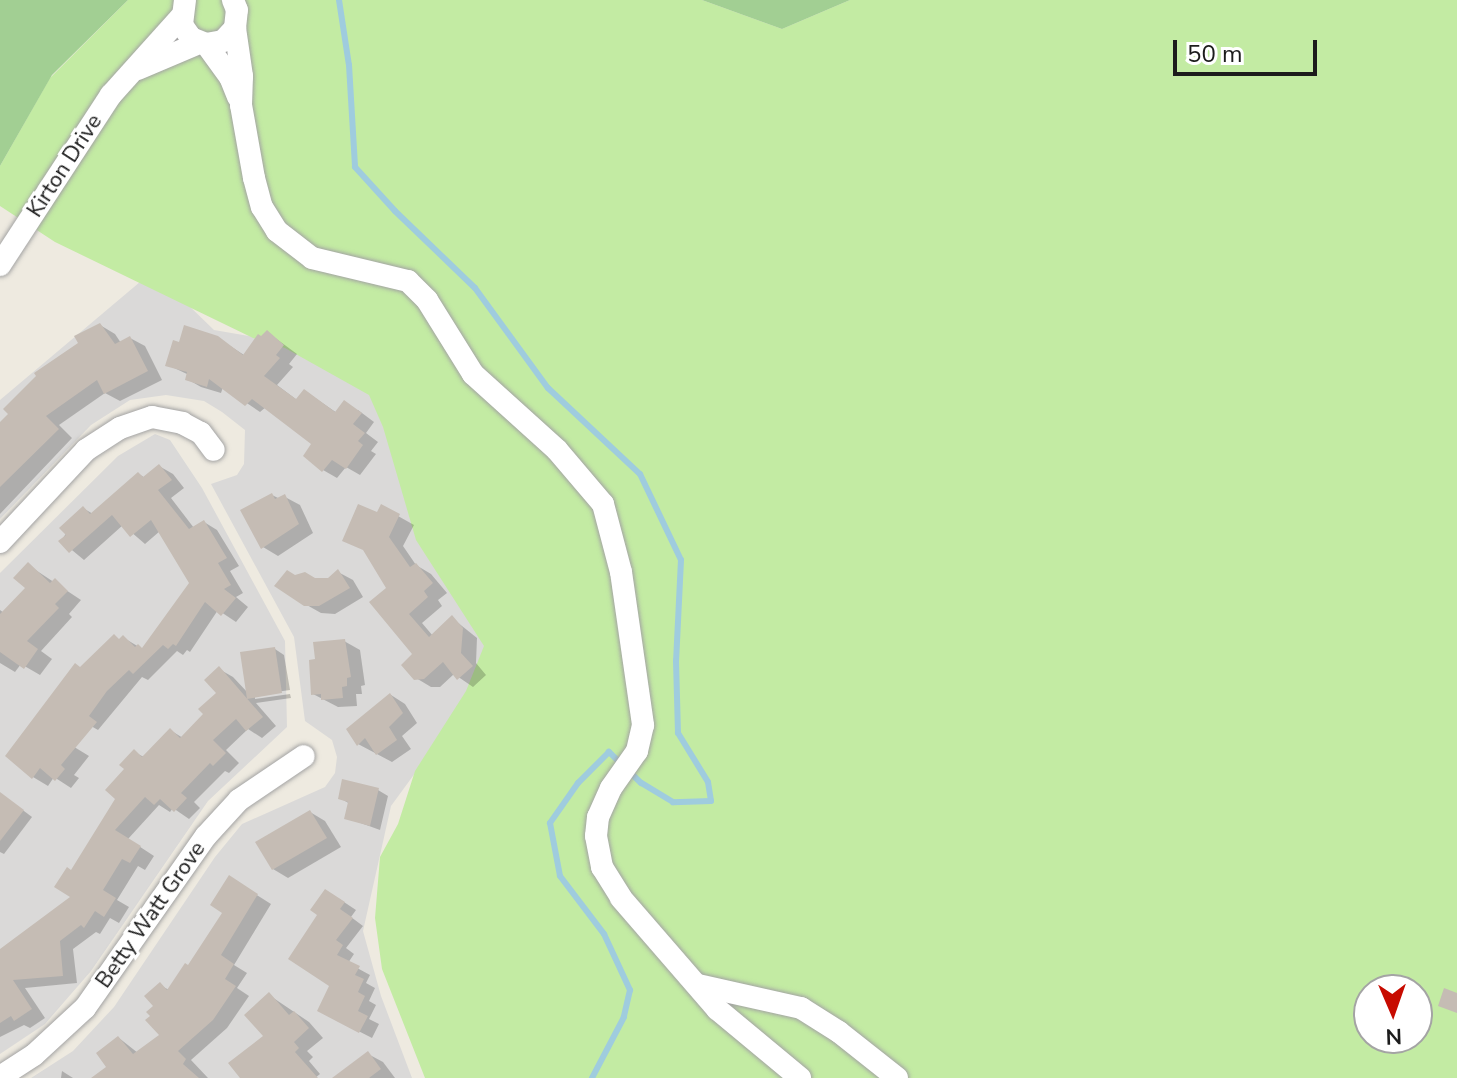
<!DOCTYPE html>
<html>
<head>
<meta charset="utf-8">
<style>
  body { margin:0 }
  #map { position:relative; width:1457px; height:1078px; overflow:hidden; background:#eeeae0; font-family:"Nunito Sans",sans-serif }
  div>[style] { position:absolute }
  .residential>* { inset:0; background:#dad9d8 }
  .grass>* { inset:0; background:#c3eba3 }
  .forest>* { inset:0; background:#a2cf93 }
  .shadow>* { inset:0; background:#0003 }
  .stream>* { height:6px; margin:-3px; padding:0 3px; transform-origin:3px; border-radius:3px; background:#9fccde }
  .building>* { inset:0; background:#c5bcb4 }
  .roads { filter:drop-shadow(0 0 2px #a3a3a3) drop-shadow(0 0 2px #a3a3a3) }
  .minor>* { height:22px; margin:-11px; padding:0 11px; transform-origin:11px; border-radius:11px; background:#fff }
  span { translate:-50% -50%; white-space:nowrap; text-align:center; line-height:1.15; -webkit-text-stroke:6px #fff; paint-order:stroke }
  .street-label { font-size:22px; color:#1c1c1c }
  .north { position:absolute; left:1353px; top:974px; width:80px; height:80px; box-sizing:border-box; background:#fff; border:2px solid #a4a4a4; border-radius:50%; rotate:178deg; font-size:22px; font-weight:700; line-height:32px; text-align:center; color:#1c1c1c }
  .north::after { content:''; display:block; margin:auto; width:28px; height:36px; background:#c70b00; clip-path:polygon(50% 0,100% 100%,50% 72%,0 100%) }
  .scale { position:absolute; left:1173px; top:40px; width:144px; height:36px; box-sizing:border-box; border:4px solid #1c1c1c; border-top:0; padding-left:10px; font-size:24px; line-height:28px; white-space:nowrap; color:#1c1c1c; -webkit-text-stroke:6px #fff; paint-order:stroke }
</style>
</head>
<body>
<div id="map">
  <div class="residential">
    <div style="clip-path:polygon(153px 271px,214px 330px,296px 344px,367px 381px,505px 650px,391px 806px,363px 931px,381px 996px,412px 1078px,31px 1078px,73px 1051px,114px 1007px,215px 857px,242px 824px,325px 787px,335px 773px,337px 757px,332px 740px,305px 721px,294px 637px,211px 484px,237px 475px,244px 464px,245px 430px,222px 412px,204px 401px,166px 395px,130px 400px,91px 425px,0 519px,0 400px)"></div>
    <div style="clip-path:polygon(155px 434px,170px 440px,202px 488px,285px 641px,287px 727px,208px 801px,91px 971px,45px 1024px,0 1054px,0 573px,118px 456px)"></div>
  </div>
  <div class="grass">
    <div style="clip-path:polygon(evenodd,128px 0,702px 0,782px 29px,850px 0,1457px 0,1457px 1078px,425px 1078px,382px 969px,375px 918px,380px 857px,398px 824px,415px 771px,466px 691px,484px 646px,416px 540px,383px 427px,369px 395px,285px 348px,253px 338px,55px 242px,0 206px,0 166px,50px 78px,128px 0,1369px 990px,1417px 990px,1417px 1038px,1369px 1038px,1369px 990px)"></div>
  </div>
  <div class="forest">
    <div style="clip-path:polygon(0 0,128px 0,52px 75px,0 166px)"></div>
    <div style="clip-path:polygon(702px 0,850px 0,782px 29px)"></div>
  </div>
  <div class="shadow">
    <div style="clip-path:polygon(100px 325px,115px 334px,121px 343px,130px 338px,145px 346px,162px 380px,120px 401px,105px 393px,59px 425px,72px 438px,0 514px,0 424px)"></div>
    <div style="clip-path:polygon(267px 332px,297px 354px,289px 364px,293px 367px,277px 385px,297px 400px,305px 391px,337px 413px,358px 410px,374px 422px,366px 433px,378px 442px,371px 451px,376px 454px,360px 475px,346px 467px,337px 478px,323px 470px,314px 444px,266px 407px,260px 412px,223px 387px,221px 393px,201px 387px,187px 379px,189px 375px,168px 365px,180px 344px,218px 338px,244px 355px)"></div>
    <div style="clip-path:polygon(159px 466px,173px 474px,184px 488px,171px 498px,194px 528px,204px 522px,217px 530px,239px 566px,230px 571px,243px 593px,236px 597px,248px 607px,236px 622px,218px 610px,190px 652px,187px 650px,183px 655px,177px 651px,148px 680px,142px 677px,98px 730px,84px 722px,81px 669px,124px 638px,144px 650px,191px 583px,160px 531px,145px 544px,123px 525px,84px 560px,61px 541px,83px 508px,93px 514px,139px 474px,145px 478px)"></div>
    <div style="clip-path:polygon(272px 495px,280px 499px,285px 497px,300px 505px,313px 533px,278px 556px,263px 547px)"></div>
    <div style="clip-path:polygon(382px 507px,414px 525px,403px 546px,416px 565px,431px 574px,447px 593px,438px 600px,442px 606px,422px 623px,433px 636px,452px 618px,477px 638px,476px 663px,486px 675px,473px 687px,454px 674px,440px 687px,431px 687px,416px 678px,415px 654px,388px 588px,378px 515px)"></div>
    <div style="clip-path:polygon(28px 565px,81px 600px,69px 614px,72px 617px,41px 651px,52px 659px,40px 675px,21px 664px,15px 672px,0 663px,0 610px,4px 613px,28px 588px)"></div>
    <div style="clip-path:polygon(338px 572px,353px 580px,363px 597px,335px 614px,321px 613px,305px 604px,296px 577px,329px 580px)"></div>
    <div style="clip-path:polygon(344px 641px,360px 650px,365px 685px,361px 686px,362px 694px,356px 694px,357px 706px,338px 707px,313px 694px,317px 661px)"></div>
    <div style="clip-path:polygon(275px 649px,284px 655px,290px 690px,255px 695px,255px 699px,290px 694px,291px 698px,256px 703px,276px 726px,262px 738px,248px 729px,226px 750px,239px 763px,229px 773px,225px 771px,194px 802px,200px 808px,189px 819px,173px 808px,170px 812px,159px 805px,128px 839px,154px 856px,145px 870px,138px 866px,117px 900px,129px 907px,119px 923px,110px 918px,100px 934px,96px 932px,73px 949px,77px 983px,25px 988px,45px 1018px,30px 1028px,24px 1025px,0 1037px,0 971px,74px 897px,72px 872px,117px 799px,134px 752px,144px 757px,170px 730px,183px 738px,206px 714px,219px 693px,219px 669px,233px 677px,249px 694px)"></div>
    <div style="clip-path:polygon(391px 695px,405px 704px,417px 723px,402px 736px,411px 749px,392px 762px,358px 744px)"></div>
    <div style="clip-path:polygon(35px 723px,89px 756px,74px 775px,79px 778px,71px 788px,54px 777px,48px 786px,33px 777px)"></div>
    <div style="clip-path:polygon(378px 790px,388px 796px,380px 830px,347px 818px,350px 804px,340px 798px)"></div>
    <div style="clip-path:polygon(0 793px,32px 817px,4px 854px,0 852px)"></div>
    <div style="clip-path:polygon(310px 812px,325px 821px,341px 847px,288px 878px,273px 869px)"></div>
    <div style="clip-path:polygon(230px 878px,271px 904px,234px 965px,247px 973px,237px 988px,249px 996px,227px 1028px,191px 1060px,208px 1078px,94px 1078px,109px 1067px,119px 1038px,138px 1053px,162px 1035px,156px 1006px,160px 985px,169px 990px,188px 968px,224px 912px)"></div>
    <div style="clip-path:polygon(338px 898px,356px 910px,351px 917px,363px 926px,346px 948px,354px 954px,348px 963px,370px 975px,366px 983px,375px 988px,369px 1001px,376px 1005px,369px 1019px,379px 1024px,372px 1038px,331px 1017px)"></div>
    <div style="clip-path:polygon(269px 995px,309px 1022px,323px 1038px,307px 1051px,313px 1057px,309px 1061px,320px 1074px,315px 1078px,242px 1078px,266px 1036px)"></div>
    <div style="clip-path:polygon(368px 1054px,383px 1062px,395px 1078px,335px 1078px)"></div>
    <div style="clip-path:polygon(62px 1071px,73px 1078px,61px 1078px)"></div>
  </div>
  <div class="stream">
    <div style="left:339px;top:0;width:66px;rotate:81.3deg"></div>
    <div style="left:349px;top:65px;width:102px;rotate:86.6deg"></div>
    <div style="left:355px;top:167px;width:59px;rotate:47.7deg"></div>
    <div style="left:395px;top:211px;width:111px;rotate:43.9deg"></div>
    <div style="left:475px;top:288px;width:124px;rotate:53.9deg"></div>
    <div style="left:548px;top:388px;width:126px;rotate:43.1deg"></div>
    <div style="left:640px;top:474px;width:95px;rotate:64.5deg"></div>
    <div style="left:681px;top:560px;width:101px;rotate:92.8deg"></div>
    <div style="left:676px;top:661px;width:72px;rotate:88.4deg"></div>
    <div style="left:678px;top:733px;width:57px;rotate:58.5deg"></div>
    <div style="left:708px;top:782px;width:19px;rotate:81deg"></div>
    <div style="left:711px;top:801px;width:38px;rotate:178deg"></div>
    <div style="left:673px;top:802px;width:37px;rotate:-149deg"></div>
    <div style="left:641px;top:783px;width:45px;rotate:-135.9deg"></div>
    <div style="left:609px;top:752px;width:44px;rotate:135deg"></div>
    <div style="left:578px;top:783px;width:49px;rotate:125deg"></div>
    <div style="left:550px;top:823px;width:54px;rotate:79.3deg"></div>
    <div style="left:560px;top:876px;width:73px;rotate:52.8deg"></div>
    <div style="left:604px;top:934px;width:62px;rotate:65.1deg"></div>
    <div style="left:630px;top:990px;width:28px;rotate:103deg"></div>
    <div style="left:624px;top:1017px;width:69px;rotate:117.7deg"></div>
  </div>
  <div class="building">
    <div style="clip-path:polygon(100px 323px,115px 344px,130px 336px,148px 371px,104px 394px,97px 380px,46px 416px,59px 429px,0 487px,0 422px,8px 414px,3px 409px,36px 376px,34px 373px,78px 343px,74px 336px)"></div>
    <div style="clip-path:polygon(184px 325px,218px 336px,243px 355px,258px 334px,261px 336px,267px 330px,284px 345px,276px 355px,280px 358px,264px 376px,296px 399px,304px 389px,335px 412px,344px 400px,362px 413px,353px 424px,365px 433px,358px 441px,363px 445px,346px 469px,332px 460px,322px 472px,303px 456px,311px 444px,252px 399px,245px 406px,209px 379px,207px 387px,185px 380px,187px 372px,165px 366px,173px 340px,179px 342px)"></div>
    <div style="clip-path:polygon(159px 464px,172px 480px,158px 490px,189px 529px,204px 520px,227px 558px,218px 563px,231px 585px,224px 589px,236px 598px,221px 616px,205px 602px,176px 646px,173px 644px,168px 649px,163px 645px,133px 674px,129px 670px,107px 691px,89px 716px,97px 722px,61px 765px,65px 769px,55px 781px,40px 768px,32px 779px,5px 756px,75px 663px,80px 667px,114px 634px,119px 639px,123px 635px,135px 647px,138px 644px,142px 648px,189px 583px,151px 520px,130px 537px,112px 515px,69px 553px,58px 541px,66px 535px,59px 528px,83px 506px,90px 514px,138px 472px,143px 477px)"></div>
    <div style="clip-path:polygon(272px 493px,275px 499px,285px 494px,299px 524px,261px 549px,240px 510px)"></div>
    <div style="clip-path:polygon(358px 504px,377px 512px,381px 504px,400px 514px,389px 537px,410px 567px,416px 563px,433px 583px,424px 591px,428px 597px,409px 614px,429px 637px,452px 615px,463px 628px,461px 653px,473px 666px,457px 680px,443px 662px,424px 679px,414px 680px,401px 665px,412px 654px,369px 602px,386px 588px,363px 550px,342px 541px)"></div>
    <div style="clip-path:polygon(28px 562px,50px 583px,55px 578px,68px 591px,55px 604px,59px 608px,27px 641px,38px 649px,24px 669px,0 652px,0 614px,25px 588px,13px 578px)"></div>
    <div style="clip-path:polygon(338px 569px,350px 588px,319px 606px,304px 606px,274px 586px,287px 570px,295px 575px,305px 572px,315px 578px,328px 578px)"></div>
    <div style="clip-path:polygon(345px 639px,351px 677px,347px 678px,347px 686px,342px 687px,343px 698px,321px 700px,321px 694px,311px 695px,309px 660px,315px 659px,313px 642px)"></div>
    <div style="clip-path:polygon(275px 647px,282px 693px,247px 699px,240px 652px)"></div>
    <div style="clip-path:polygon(219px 666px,263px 717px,246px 731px,236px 719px,213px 740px,226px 753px,213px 766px,210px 763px,181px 793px,187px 798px,174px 812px,160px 799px,154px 805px,145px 797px,115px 830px,141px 846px,130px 863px,122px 859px,103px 890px,116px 898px,104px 917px,95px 911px,84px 928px,81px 925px,60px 941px,63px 976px,13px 980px,32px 1009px,14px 1021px,11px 1016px,0 1023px,0 949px,70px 897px,54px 887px,67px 867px,71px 870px,115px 799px,105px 790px,124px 769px,119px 765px,134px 749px,142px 757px,170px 728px,180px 738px,203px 714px,198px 709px,216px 693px,204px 680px)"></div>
    <div style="clip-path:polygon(390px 693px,403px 713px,389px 727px,397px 740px,376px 755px,365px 738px,357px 746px,346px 729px)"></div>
    <div style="clip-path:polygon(342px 779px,379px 788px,370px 826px,344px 819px,348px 802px,338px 799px)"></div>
    <div style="clip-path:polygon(0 792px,24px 810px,0 841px)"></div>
    <div style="clip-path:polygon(310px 810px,327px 838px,272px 870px,255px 842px)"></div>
    <div style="clip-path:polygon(229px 875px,258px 894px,221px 955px,234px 964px,225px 979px,236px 986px,213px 1020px,178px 1051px,186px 1059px,183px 1064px,199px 1078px,91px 1078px,106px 1067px,96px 1053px,118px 1036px,133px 1054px,159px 1035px,145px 1020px,150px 1016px,146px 1012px,153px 1006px,144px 996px,160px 982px,167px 990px,185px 963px,188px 965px,222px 913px,210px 905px)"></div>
    <div style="clip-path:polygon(325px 889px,345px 902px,340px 909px,353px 918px,336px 940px,343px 945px,337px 955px,360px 966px,355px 975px,364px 979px,358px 992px,365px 996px,358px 1011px,368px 1016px,359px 1033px,317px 1011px,329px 986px,288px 959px,317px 915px,310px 910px)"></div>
    <div style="clip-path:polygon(1444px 988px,1457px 993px,1457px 1013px,1438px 1006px)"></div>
    <div style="clip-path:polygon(269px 992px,289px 1015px,294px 1011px,309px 1028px,294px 1042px,299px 1048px,295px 1052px,318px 1078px,240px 1078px,228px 1063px,263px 1036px,244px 1015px)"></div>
    <div style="clip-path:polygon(368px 1051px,381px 1069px,369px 1078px,332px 1078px)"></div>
  </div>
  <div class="roads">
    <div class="minor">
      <div style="left:185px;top:0;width:25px;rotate:97deg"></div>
      <div style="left:182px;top:25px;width:16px;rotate:55deg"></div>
      <div style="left:191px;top:38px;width:16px;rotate:22deg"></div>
      <div style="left:206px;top:44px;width:17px;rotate:-10deg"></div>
      <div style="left:223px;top:41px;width:18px;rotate:-47deg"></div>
      <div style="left:235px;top:28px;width:18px;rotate:-84deg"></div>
      <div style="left:237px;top:10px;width:11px;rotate:-112deg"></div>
      <div style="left:235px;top:28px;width:49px;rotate:81.7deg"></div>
      <div style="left:242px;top:76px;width:29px;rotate:92deg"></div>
      <div style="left:241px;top:105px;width:74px;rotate:79.9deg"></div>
      <div style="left:254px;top:178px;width:30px;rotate:75deg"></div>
      <div style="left:262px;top:207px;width:28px;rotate:58deg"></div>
      <div style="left:277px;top:231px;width:44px;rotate:37.6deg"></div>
      <div style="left:312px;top:258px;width:99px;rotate:13.5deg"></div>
      <div style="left:408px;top:281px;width:27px;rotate:45deg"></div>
      <div style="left:427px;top:300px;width:87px;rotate:58.1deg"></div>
      <div style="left:473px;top:374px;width:113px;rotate:42.1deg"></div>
      <div style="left:557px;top:450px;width:71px;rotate:49.6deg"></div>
      <div style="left:603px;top:504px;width:70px;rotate:75.2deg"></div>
      <div style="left:621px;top:572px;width:155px;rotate:81.8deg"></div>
      <div style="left:643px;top:725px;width:27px;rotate:103deg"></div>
      <div style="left:637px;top:751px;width:45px;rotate:125.1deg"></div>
      <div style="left:611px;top:788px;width:32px;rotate:114deg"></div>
      <div style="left:598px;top:817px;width:19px;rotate:96deg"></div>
      <div style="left:596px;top:836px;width:32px;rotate:79deg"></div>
      <div style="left:602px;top:867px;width:36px;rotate:58deg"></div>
      <div style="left:621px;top:898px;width:147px;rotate:49.1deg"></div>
      <div style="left:717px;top:1009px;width:108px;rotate:39.7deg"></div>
      <div style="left:206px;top:44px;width:41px;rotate:54deg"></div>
      <div style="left:230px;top:77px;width:22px;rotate:68deg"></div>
      <div style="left:138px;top:69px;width:66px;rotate:-23.1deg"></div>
      <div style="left:0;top:265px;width:203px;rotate:-56.9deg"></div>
      <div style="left:111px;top:95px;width:105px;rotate:-48.1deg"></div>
      <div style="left:0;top:542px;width:126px;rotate:-46.9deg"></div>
      <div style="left:86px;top:450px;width:40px;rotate:-32.9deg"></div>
      <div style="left:120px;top:428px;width:34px;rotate:-19deg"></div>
      <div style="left:152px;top:417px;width:31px;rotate:11deg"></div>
      <div style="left:182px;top:423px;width:21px;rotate:28deg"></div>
      <div style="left:201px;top:433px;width:21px;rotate:53deg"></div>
      <div style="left:698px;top:985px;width:106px;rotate:12.6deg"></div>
      <div style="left:801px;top:1008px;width:45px;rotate:32.3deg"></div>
      <div style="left:839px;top:1032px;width:74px;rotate:38.4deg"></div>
      <div style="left:0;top:1077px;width:40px;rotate:-32.9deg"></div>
      <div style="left:34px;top:1055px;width:69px;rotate:-42.7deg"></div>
      <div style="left:85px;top:1008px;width:210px;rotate:-54.9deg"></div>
      <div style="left:206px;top:836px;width:49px;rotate:-47.5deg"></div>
      <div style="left:239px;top:800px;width:78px;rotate:-34.1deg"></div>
    </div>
  </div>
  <div class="street-label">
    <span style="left:65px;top:166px;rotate:-57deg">Kirton Drive</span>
    <span style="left:151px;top:915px;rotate:-55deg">Betty Watt Grove</span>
  </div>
  <div class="north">N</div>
  <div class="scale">50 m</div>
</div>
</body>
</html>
